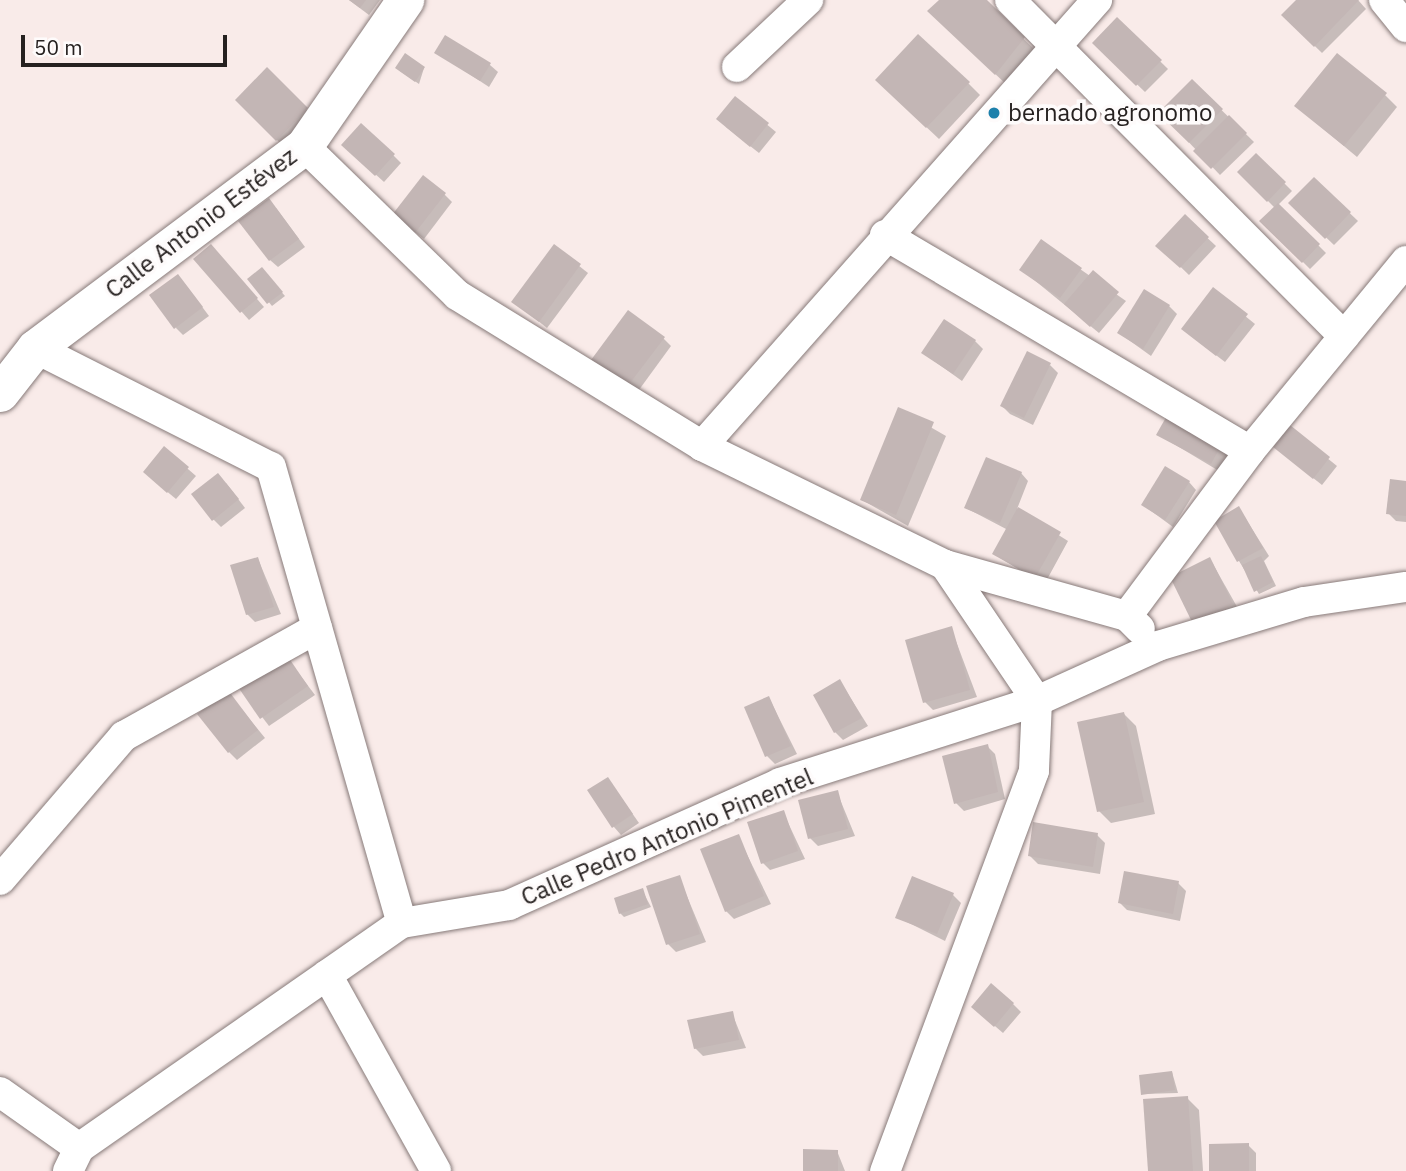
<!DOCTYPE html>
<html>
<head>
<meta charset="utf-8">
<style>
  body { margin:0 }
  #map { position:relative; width:1406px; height:1171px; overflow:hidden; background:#f9ebe9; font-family:"IBM Plex Sans",sans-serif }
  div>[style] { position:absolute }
  .shadow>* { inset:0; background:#0003 }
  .building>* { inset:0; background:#c3b6b5 }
  .roads { filter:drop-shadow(0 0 2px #877a79) drop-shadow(0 0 2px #877a79) }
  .minor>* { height:30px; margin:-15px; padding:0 15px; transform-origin:15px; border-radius:15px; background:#fff }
  .tertiary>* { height:37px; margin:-18.5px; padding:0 18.5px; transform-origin:18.5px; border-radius:18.5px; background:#fff }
  .dots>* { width:19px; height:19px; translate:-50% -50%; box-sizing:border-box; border:4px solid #fefbfb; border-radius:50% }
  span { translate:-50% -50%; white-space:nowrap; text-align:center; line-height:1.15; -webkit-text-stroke:7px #fefbfb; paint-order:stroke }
  .poi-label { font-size:24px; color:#262120 }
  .left { translate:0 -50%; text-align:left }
  .street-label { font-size:24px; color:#262120 }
  .scale { position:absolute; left:21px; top:35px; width:206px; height:32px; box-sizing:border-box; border:4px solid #262120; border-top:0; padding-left:9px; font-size:21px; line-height:24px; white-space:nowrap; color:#262120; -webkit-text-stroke:5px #fefbfb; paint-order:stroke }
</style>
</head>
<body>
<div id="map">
  <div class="shadow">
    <div style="clip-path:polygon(349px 0,380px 0,369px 15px)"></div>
    <div style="clip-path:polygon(941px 0,984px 0,1036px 51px,1008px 86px,941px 23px)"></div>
    <div style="clip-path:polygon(1298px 0,1358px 0,1366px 9px,1322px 53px,1283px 15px)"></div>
    <div style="clip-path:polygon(1117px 19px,1168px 69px,1145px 92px,1094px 43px)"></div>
    <div style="clip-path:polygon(436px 52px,490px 65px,498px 72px,489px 87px)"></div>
    <div style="clip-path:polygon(424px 68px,419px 84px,400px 71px)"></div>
    <div style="clip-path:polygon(267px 70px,314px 117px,284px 147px,237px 100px)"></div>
    <div style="clip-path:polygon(1192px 81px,1254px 142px,1220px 175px,1161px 113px)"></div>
    <div style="clip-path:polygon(968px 83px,980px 95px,939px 139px,889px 92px)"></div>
    <div style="clip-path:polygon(1385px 95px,1397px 107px,1357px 157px,1296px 106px)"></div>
    <div style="clip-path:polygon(735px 98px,776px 132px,759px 153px,726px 127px)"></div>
    <div style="clip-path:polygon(352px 153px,393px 155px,401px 163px,384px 182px)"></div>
    <div style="clip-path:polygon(1256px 155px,1292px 191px,1278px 205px,1326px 253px,1310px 269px,1262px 221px,1275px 208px,1239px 172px)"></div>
    <div style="clip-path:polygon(1314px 179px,1358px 221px,1334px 245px,1290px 203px)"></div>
    <div style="clip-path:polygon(444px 194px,452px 202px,424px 239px,402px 222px)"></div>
    <div style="clip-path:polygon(276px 208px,305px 247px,278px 267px,270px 260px)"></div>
    <div style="clip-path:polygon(1185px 217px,1216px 246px,1189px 275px,1158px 245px)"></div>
    <div style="clip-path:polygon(554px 246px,588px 273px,547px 328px,513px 301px)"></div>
    <div style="clip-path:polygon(218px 254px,264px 307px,249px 320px,195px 259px)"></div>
    <div style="clip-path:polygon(1080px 269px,1126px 301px,1099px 333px,1022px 270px)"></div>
    <div style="clip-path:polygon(265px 273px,285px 296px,272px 306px,250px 279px)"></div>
    <div style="clip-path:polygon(185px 284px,209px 316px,183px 335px,176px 328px)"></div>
    <div style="clip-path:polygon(1213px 290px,1255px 324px,1225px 362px,1191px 336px)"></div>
    <div style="clip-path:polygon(1169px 306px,1177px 314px,1151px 356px,1119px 333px)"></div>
    <div style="clip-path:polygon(663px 338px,671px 346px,636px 394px,601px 367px)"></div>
    <div style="clip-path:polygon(975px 341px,983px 349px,962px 381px,923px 353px)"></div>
    <div style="clip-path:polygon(1050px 365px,1058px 373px,1033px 425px,1010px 414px,1002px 406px)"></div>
    <div style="clip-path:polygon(899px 409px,946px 436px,908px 526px,862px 500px)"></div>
    <div style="clip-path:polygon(1290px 428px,1337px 466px,1322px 485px,1283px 454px)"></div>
    <div style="clip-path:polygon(1159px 435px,1230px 452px,1219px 471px)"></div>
    <div style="clip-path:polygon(165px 449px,196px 476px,176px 499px,153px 480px)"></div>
    <div style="clip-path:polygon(1021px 473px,1028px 481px,1017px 509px,1068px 541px,1044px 585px,994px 554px,1008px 530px,966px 508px)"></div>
    <div style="clip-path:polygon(1189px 482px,1196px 490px,1173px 527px,1143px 505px)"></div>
    <div style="clip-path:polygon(1406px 482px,1406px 522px,1396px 521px,1388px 513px)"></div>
    <div style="clip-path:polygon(226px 483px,245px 508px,221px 527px,213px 519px)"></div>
    <div style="clip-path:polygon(1239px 508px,1269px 556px,1264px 561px,1276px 586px,1259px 594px,1239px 561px)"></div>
    <div style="clip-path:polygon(258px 559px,281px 614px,255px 622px,247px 614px)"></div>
    <div style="clip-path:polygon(1210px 559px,1240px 612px,1202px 630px)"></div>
    <div style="clip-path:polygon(951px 628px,977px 697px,933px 710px,925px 702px)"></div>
    <div style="clip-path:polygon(284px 654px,315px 695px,269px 726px,238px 685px)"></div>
    <div style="clip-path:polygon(840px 681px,868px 726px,843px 740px,835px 732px)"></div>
    <div style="clip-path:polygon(769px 698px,797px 754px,775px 764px,767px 756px)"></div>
    <div style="clip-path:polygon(235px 701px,265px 738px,237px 760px,229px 752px)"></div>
    <div style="clip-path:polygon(1124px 714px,1136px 726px,1155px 814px,1111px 823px,1099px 811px)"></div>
    <div style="clip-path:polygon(987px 746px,995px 754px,1005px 799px,964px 811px,956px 803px)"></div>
    <div style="clip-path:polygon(608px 779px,639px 823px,621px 835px,614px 827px)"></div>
    <div style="clip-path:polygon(837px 792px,855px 836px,818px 846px,810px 838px)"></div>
    <div style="clip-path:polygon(783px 812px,805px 859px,770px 870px,763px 863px)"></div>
    <div style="clip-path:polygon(1097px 835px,1105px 843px,1100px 874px,1038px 864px,1030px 856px)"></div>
    <div style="clip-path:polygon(738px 836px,771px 904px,734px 919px,726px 911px)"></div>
    <div style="clip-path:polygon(679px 877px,706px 942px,676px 952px,668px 944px)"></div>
    <div style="clip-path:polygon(1178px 883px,1186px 891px,1180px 921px,1127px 910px,1120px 903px)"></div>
    <div style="clip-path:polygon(642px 890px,651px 907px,624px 917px,620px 913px)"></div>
    <div style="clip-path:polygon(953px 895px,961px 903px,945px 941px,897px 917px)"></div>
    <div style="clip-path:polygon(1013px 1004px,1021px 1012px,1003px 1033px,981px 1014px)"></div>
    <div style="clip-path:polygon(732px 1013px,746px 1048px,703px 1056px,695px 1048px)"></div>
    <div style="clip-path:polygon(1172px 1072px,1178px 1093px,1143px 1094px)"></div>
    <div style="clip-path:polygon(1187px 1098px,1199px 1110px,1203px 1171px,1150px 1171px)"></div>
    <div style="clip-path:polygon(1248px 1145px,1256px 1153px,1256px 1171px,1211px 1171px)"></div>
    <div style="clip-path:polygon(837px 1151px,845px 1171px,805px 1171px)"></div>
  </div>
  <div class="building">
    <div style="clip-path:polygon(349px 0,366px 0,360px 8px)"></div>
    <div style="clip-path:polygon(939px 0,987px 0,1025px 37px,995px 75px,927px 11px)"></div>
    <div style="clip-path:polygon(1296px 0,1359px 0,1314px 47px,1281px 15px)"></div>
    <div style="clip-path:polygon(1117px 17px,1162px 60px,1136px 86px,1092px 43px)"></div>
    <div style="clip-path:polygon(918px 34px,970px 82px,926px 128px,875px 80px)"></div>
    <div style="clip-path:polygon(445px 35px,491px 63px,480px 81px,434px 53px)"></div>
    <div style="clip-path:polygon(405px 53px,425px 67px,415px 82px,395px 68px)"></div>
    <div style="clip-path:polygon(1337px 53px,1387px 93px,1344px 146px,1294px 106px)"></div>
    <div style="clip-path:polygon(267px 67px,308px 108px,276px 141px,235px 100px)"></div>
    <div style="clip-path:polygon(1192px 79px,1223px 109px,1189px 143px,1158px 113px)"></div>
    <div style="clip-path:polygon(735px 96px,769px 123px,750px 147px,716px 119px)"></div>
    <div style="clip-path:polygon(1229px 115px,1247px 133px,1211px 169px,1193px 151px)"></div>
    <div style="clip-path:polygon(361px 123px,395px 154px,375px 176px,341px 145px)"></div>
    <div style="clip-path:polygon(1256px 153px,1286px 182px,1267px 202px,1237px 172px)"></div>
    <div style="clip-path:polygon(423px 175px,446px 193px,415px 233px,392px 215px)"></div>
    <div style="clip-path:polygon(1314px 177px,1351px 212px,1325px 239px,1288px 203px)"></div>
    <div style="clip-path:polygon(269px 198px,299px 239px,269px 261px,238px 221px)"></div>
    <div style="clip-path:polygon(1278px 203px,1320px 244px,1302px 263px,1259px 221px)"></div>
    <div style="clip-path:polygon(1185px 214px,1209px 237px,1180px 268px,1155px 246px)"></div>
    <div style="clip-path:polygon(1041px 239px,1082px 268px,1060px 298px,1019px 270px)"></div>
    <div style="clip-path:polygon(211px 244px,258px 298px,240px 313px,193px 259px)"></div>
    <div style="clip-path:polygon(554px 244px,581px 264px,539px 322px,511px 302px)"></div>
    <div style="clip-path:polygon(262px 267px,283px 292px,267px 304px,247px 279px)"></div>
    <div style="clip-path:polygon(1093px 270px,1119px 292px,1090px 327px,1064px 304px)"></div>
    <div style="clip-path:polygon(178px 274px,203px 307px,174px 329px,149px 295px)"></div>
    <div style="clip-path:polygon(1213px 287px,1248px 314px,1216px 356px,1181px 329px)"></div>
    <div style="clip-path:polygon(1144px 289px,1170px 305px,1143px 349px,1117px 333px)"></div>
    <div style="clip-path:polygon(628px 310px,665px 337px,627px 387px,591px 360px)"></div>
    <div style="clip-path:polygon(944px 319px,976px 340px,953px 374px,921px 353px)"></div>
    <div style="clip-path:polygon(1027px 351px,1051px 363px,1024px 418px,1000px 406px)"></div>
    <div style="clip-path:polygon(898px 407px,934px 422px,896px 515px,860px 500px)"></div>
    <div style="clip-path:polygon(1169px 412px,1223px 442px,1211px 464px,1156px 435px)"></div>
    <div style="clip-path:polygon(1290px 425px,1330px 457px,1313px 479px,1273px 447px)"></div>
    <div style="clip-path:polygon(164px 446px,189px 467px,167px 493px,143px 472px)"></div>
    <div style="clip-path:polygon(986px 457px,1022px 472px,1000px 523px,964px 508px)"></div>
    <div style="clip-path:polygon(1165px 466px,1190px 481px,1165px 520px,1141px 505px)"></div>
    <div style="clip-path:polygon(218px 473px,239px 499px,212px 521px,191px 494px)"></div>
    <div style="clip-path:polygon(1390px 479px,1406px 481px,1406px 516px,1386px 514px)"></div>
    <div style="clip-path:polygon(1239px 506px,1263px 548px,1237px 562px,1214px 521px)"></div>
    <div style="clip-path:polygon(1018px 507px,1061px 532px,1035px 578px,992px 554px)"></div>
    <div style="clip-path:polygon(1261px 556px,1273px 582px,1254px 592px,1242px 565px)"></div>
    <div style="clip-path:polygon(258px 557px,274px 607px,246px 615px,230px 565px)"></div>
    <div style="clip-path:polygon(1210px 557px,1233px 604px,1193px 624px,1170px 577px)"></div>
    <div style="clip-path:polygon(952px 626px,970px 690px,923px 703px,905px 640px)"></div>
    <div style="clip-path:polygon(284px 651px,308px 686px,260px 719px,236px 684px)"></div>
    <div style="clip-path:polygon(840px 679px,862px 718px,834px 733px,813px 695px)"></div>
    <div style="clip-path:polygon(228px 690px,258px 730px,228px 753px,197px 714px)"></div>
    <div style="clip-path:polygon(769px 696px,791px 746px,765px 757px,744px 707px)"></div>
    <div style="clip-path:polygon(1124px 712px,1144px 802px,1097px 812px,1077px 722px)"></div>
    <div style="clip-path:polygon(988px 744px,998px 792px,954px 804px,942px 756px)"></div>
    <div style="clip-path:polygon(608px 777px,633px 814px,612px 828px,587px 790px)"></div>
    <div style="clip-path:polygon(838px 790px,848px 829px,808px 839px,798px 800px)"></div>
    <div style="clip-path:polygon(784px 810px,798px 851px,761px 864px,747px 822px)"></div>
    <div style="clip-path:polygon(1033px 822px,1098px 833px,1093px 867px,1028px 856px)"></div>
    <div style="clip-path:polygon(739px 834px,764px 896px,725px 912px,700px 849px)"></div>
    <div style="clip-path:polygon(1124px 871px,1179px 881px,1173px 914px,1118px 903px)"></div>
    <div style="clip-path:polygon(680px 875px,700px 934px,666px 945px,646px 886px)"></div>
    <div style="clip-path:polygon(912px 876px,954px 893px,937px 934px,895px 918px)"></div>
    <div style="clip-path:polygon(643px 888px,648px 904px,619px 914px,614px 898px)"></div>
    <div style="clip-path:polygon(991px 983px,1014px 1003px,994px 1027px,971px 1007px)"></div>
    <div style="clip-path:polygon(733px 1011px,739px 1040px,694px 1049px,687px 1020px)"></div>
    <div style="clip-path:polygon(1172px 1071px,1175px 1090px,1141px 1095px,1139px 1075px)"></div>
    <div style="clip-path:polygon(1188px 1096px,1193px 1171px,1148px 1171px,1143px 1099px)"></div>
    <div style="clip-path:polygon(1249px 1143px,1249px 1171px,1209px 1171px,1209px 1144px)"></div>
    <div style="clip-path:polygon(803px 1149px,838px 1150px,838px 1171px,803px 1171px)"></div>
  </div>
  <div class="roads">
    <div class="minor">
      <div style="left:1010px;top:0;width:474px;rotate:45.2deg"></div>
      <div style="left:1384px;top:0;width:35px;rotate:51deg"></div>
      <div style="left:737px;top:67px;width:98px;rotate:-43.3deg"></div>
      <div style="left:304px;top:146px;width:214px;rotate:44.2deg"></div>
      <div style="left:457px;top:295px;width:288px;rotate:31.6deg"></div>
      <div style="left:702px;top:446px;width:271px;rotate:26.1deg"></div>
      <div style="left:945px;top:565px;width:164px;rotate:55.9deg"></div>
      <div style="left:1037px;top:701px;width:70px;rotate:92.5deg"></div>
      <div style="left:1034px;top:771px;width:427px;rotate:110.4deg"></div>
      <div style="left:885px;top:235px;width:424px;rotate:30.6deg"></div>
      <div style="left:35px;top:348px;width:264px;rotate:26.8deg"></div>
      <div style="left:271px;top:467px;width:474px;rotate:74deg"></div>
      <div style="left:702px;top:446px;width:596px;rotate:-48.47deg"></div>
      <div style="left:945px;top:565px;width:189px;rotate:15.7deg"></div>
      <div style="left:1127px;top:616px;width:18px;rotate:45deg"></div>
      <div style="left:1127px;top:616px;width:206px;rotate:-53.3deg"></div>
      <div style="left:1250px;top:451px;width:246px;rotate:-50.6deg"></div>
      <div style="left:0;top:880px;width:190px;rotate:-49.3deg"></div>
      <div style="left:124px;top:736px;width:221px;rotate:-29.2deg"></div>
      <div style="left:327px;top:975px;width:224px;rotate:60.9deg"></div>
      <div style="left:0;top:1092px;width:97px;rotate:35.3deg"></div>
      <div style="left:68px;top:1171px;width:25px;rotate:-64deg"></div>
      <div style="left:79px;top:1148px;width:394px;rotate:-34.9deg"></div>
      <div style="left:402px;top:923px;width:109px;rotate:-9.5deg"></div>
      <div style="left:509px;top:905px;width:297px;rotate:-24.2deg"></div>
      <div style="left:780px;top:783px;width:270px;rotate:-17.7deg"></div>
      <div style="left:1037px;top:701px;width:133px;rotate:-24.4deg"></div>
      <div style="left:1158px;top:646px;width:152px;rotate:-16.8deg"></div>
      <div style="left:1304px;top:602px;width:103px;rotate:-8.4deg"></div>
    </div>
    <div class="tertiary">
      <div style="left:0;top:393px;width:57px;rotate:-52.1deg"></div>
      <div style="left:35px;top:348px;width:336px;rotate:-36.9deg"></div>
      <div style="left:304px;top:146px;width:178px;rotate:-55.3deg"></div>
    </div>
  </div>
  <div class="dots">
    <div style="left:994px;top:113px;background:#1d80ab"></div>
  </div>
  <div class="poi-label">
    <span class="left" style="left:1008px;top:113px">bernado agronomo</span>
  </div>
  <div class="street-label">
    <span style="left:201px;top:223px;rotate:-37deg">Calle Antonio Estévez</span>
    <span style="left:667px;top:837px;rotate:-23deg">Calle Pedro Antonio Pimentel</span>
  </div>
  <div class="scale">50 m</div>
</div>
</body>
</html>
